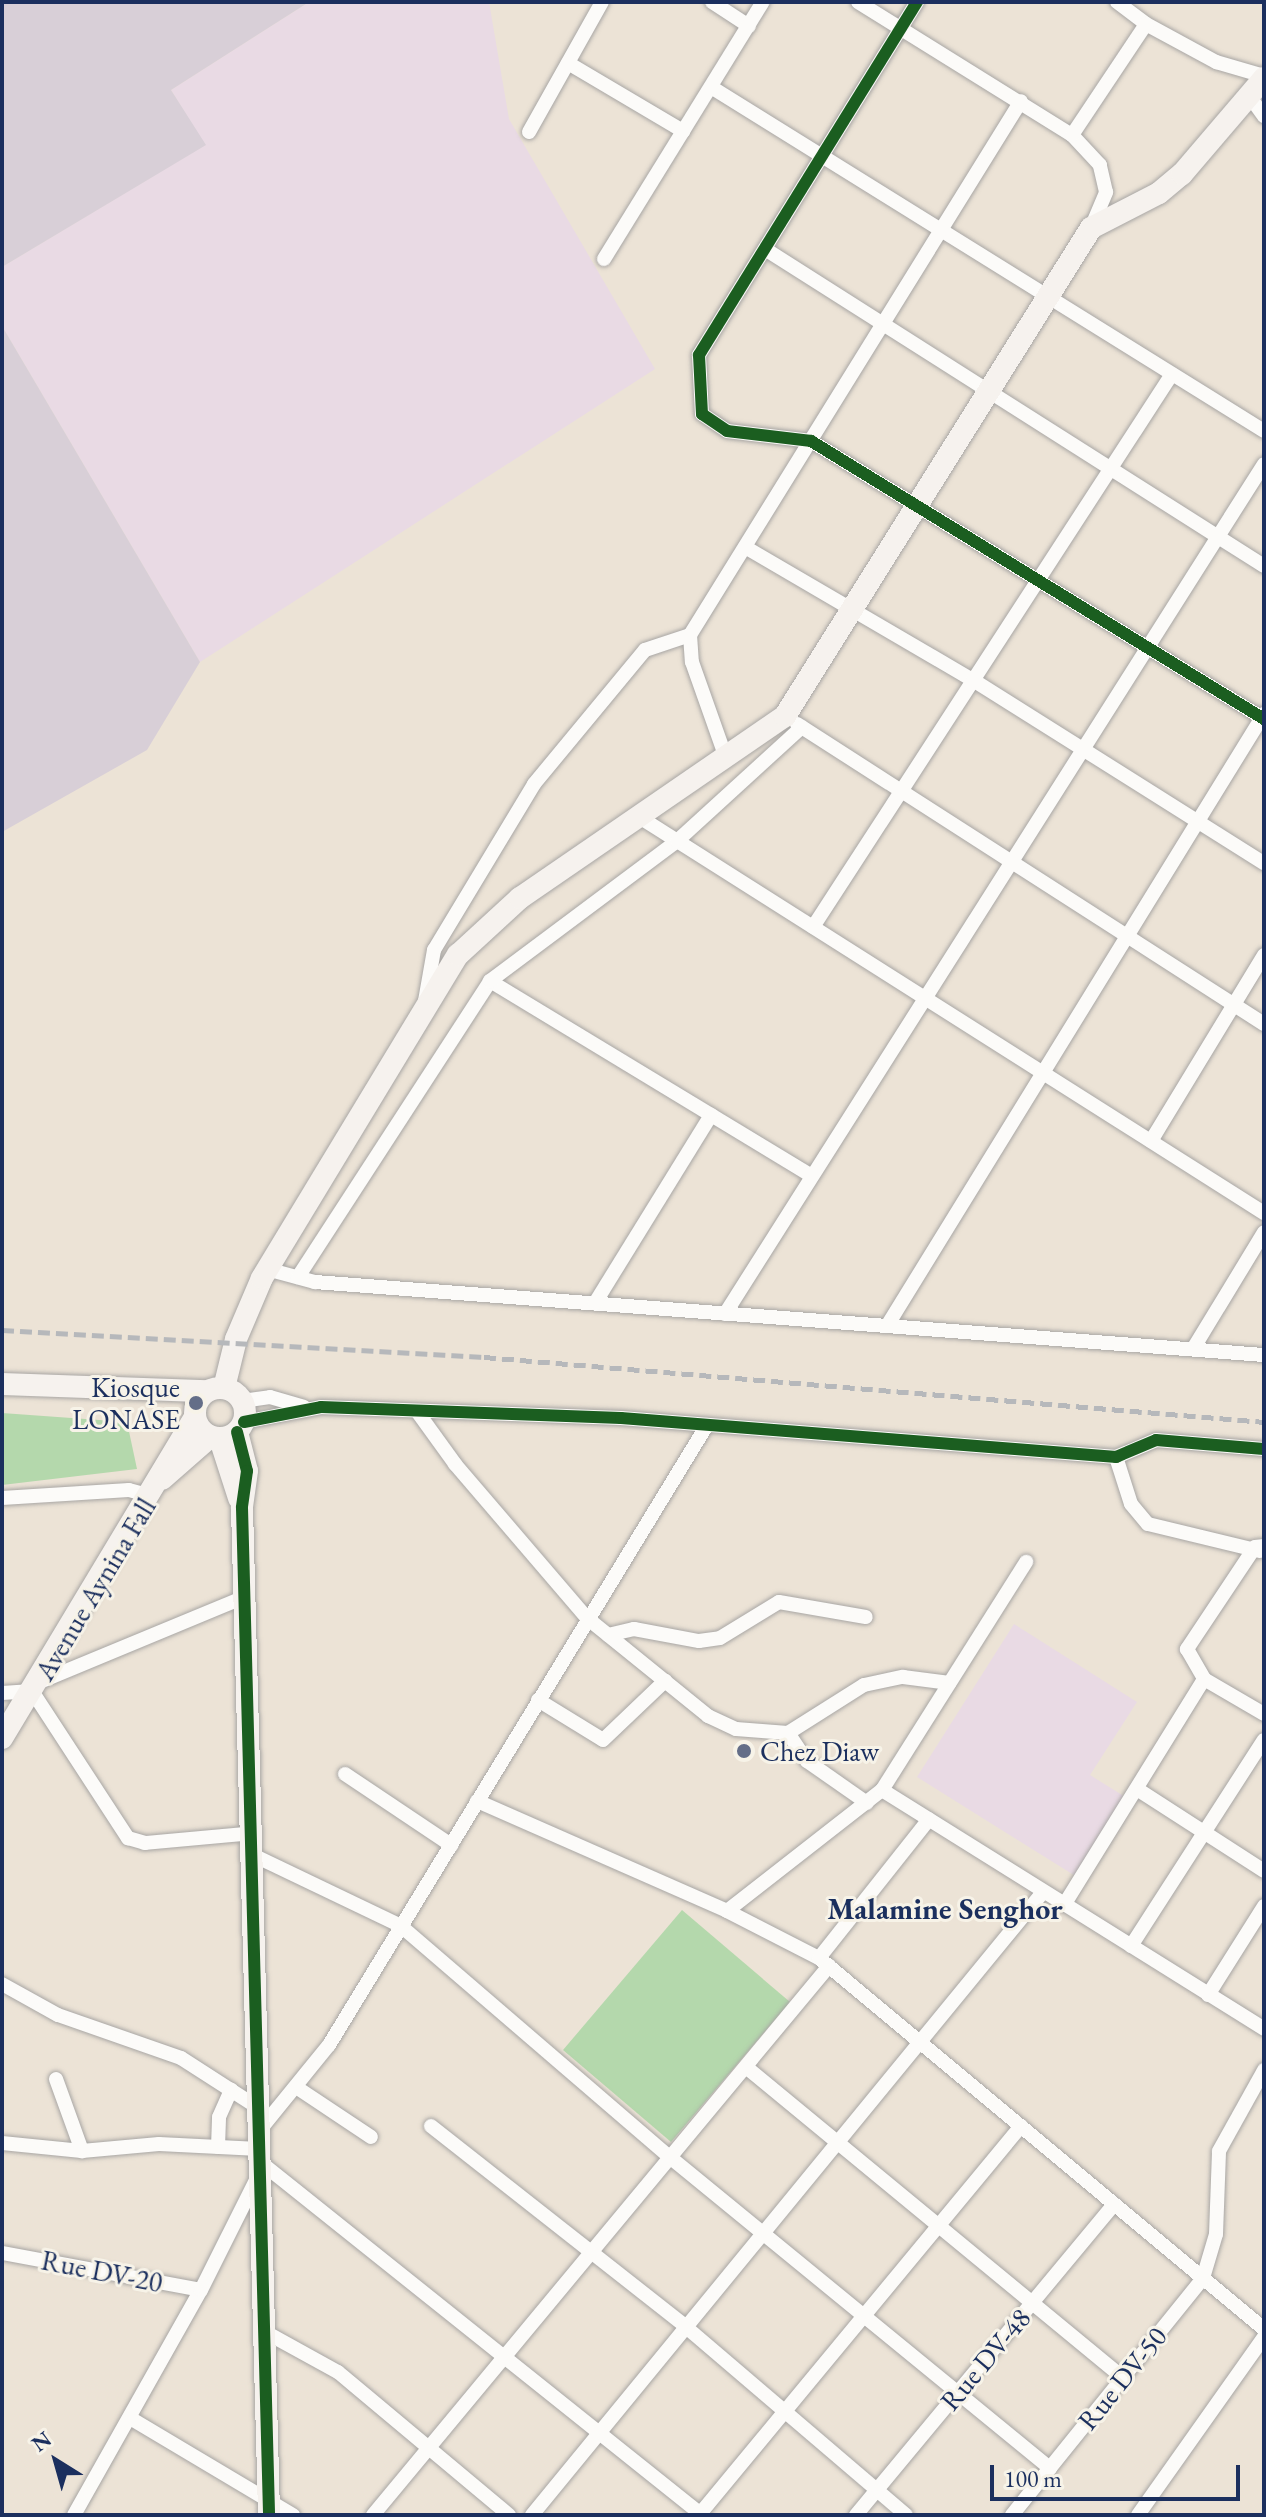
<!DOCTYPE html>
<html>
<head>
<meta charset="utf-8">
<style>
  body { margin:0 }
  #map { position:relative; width:1266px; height:2517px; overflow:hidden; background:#ece3d6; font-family:"EB Garamond",serif }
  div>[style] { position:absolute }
  .built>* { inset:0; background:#e9dae4 }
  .industrial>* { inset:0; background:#d8cfd7 }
  .green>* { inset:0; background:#b4d8ac }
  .roads { filter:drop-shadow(0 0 2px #a8a6a4) drop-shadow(0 0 2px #a8a6a4) }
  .street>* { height:14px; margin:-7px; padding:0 7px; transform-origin:7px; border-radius:7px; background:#fcfbf9 }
  .secondary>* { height:22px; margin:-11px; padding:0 11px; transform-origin:11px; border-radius:11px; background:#f6f2ee }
  .secondary>.ring { margin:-11px; padding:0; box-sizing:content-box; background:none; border:22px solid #f6f2ee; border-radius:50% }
  .rail>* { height:5px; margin-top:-2.5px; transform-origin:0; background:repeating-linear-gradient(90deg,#b6b8bb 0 12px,transparent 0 18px) }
  .cycleway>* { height:12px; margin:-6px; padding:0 6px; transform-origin:6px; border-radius:6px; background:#1b5e20 }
  .dots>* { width:22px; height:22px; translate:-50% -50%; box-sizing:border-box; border:4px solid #f7f3e8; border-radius:50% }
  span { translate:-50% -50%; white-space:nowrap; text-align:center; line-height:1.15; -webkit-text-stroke:6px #f7f3e8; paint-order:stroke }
  .poi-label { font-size:28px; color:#1b2f5e }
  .right { translate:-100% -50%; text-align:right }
  .left { translate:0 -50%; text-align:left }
  .street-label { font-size:28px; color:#1b2f5e }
  .neighbourhood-label { font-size:30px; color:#1b2f5e; font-weight:700 }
  .frame { position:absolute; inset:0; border:4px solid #1b2f5e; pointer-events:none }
  .north { position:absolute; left:16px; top:2421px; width:80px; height:80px; -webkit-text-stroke:6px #f7f3e8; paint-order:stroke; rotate:323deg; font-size:22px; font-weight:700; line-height:32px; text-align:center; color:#1b2f5e }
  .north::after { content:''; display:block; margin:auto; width:28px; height:36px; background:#1b2f5e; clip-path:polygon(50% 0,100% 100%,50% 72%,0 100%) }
  .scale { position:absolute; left:990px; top:2465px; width:250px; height:36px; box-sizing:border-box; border:4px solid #1b2f5e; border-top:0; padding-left:10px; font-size:24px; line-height:28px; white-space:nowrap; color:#1b2f5e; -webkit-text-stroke:6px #f7f3e8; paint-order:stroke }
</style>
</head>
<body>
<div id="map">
  <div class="built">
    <div style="clip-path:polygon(309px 2px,489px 2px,509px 119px,655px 369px,200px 662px,2px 326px,2px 267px,205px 145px,171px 90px)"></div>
    <div style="clip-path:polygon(1014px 1624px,1137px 1702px,1090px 1775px,1135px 1803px,1085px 1882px,917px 1777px)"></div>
  </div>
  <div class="industrial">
    <div style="clip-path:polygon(2px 2px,309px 2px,171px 90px,206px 145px,2px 267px)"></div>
    <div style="clip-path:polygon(2px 326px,200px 662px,147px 750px,2px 832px)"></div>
  </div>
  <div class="green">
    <div style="clip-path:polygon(2px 1413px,127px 1422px,137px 1469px,2px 1485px)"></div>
    <div style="clip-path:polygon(682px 1910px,790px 2002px,671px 2142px,563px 2050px)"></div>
  </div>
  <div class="roads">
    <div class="street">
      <div style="left:712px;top:2px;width:44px;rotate:33deg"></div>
      <div style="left:858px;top:2px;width:252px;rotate:31.9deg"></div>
      <div style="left:917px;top:2px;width:415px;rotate:121.7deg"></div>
      <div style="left:699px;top:355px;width:59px;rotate:87.1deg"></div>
      <div style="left:702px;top:414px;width:30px;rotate:34deg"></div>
      <div style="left:727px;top:431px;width:85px;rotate:6.8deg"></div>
      <div style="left:811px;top:441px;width:532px;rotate:31.54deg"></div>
      <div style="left:1117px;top:2px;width:36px;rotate:37deg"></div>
      <div style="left:1146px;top:24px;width:80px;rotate:28.5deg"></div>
      <div style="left:1216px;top:62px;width:50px;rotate:16.3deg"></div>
      <div style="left:568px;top:63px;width:134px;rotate:30.6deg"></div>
      <div style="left:711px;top:87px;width:651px;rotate:31.88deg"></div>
      <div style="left:1250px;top:97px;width:24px;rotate:54deg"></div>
      <div style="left:529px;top:132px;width:149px;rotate:-60.7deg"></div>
      <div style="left:1091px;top:228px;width:39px;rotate:-67deg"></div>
      <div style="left:1106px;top:192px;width:28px;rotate:-103deg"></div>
      <div style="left:1100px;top:165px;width:41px;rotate:-133deg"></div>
      <div style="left:1072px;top:135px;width:133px;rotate:-56.3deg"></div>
      <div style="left:765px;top:249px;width:591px;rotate:32.43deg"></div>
      <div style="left:604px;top:259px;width:302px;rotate:-58.3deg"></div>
      <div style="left:745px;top:547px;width:264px;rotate:30.3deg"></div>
      <div style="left:973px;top:680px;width:344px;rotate:32.2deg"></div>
      <div style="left:690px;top:635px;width:628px;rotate:-58.21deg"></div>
      <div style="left:797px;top:724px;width:555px;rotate:32.72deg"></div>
      <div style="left:641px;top:818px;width:738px;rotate:32.38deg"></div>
      <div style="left:813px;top:927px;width:659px;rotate:-57.01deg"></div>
      <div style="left:490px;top:981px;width:376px;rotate:31.2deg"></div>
      <div style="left:425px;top:1001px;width:52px;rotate:-80deg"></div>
      <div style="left:434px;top:950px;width:194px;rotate:-58.9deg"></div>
      <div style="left:534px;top:784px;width:174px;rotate:-50.4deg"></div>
      <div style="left:645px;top:650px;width:47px;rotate:-18.4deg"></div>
      <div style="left:690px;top:635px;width:27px;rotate:86deg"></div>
      <div style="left:692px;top:662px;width:102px;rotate:70.5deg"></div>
      <div style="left:1151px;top:1141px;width:218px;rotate:-58.7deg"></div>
      <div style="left:267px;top:1269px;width:50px;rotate:15.2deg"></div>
      <div style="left:315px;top:1282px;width:952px;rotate:4.4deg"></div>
      <div style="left:298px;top:1277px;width:353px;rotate:-57deg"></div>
      <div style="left:490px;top:981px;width:234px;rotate:-36.8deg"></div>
      <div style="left:677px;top:841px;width:169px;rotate:-42.4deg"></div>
      <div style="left:595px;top:1303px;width:221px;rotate:-58.3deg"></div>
      <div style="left:725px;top:1314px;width:1006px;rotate:-57.62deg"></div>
      <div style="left:887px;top:1326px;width:719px;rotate:-58.37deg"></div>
      <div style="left:1193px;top:1349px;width:137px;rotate:-58.7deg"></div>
      <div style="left:242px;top:1401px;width:28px;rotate:-8deg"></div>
      <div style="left:270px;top:1397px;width:35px;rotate:16deg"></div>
      <div style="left:419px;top:1414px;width:62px;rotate:54.2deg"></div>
      <div style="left:455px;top:1464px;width:203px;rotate:49.4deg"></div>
      <div style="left:587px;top:1618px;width:156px;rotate:39deg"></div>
      <div style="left:708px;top:1716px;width:31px;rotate:25deg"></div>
      <div style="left:736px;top:1729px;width:52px;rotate:4.4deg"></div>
      <div style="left:788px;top:1733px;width:90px;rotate:-32.3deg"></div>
      <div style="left:864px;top:1685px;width:40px;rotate:-12deg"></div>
      <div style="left:903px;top:1677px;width:47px;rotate:7.3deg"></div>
      <div style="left:244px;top:1422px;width:78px;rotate:-11deg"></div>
      <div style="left:321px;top:1407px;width:300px;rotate:2.1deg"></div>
      <div style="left:621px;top:1418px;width:497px;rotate:4.5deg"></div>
      <div style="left:1116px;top:1457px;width:43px;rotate:-23deg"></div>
      <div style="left:1156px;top:1440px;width:108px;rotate:4.8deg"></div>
      <div style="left:1116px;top:1457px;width:49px;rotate:72.3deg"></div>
      <div style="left:1131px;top:1504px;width:26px;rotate:50deg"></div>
      <div style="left:1148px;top:1524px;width:115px;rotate:13.6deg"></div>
      <div style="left:2px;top:1498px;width:127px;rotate:-3.6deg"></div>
      <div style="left:129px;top:1490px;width:23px;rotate:15deg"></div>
      <div style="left:1264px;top:1546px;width:9px;rotate:174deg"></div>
      <div style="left:1255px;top:1547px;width:123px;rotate:123.7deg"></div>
      <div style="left:1187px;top:1649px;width:34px;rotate:60deg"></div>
      <div style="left:1204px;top:1679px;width:69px;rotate:30.3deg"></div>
      <div style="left:608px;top:1635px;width:27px;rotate:-13deg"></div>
      <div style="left:634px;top:1629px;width:66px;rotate:10.5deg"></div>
      <div style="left:699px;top:1641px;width:21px;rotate:-8deg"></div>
      <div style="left:720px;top:1638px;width:69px;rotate:-31.4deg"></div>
      <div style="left:779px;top:1602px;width:88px;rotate:9.8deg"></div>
      <div style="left:37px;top:1683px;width:225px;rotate:-22.5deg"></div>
      <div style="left:2px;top:1693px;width:30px;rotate:-4deg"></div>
      <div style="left:32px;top:1691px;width:176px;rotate:56.9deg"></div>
      <div style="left:128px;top:1838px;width:18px;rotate:16deg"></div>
      <div style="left:145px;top:1843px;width:110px;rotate:-5.2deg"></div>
      <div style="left:538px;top:1700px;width:76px;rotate:31.6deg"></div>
      <div style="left:603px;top:1740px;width:86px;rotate:-43.6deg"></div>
      <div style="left:788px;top:1733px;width:34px;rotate:56deg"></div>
      <div style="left:807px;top:1761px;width:73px;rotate:35deg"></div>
      <div style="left:345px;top:1774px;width:128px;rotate:33.8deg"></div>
      <div style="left:1137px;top:1789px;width:151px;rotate:32.8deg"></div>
      <div style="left:882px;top:1790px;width:451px;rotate:32deg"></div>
      <div style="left:477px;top:1801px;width:273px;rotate:23.7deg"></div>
      <div style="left:727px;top:1911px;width:103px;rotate:27.1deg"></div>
      <div style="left:819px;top:1958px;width:579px;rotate:39.82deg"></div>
      <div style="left:255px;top:1856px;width:162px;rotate:25.6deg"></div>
      <div style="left:401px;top:1926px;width:356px;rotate:40.7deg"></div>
      <div style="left:671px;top:2158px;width:490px;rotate:39.3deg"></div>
      <div style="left:1064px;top:1905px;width:266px;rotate:-58.2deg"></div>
      <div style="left:727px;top:1911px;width:197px;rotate:-38deg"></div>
      <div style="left:882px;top:1790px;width:270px;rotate:-57.7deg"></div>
      <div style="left:1131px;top:1946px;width:245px;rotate:-57.2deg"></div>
      <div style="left:819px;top:1958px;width:177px;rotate:-51.6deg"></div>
      <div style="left:2px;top:1984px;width:64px;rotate:29deg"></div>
      <div style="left:58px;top:2015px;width:130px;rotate:19.3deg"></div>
      <div style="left:181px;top:2058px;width:94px;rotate:32.8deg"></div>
      <div style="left:1208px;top:1995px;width:105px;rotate:-57.8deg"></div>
      <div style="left:746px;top:2067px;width:487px;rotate:39.5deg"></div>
      <div style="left:56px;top:2079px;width:77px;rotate:70.1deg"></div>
      <div style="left:296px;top:2087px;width:90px;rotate:33.7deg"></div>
      <div style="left:431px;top:2126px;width:325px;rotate:38.2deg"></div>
      <div style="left:686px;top:2327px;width:289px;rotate:40.5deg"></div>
      <div style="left:259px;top:2131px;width:111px;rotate:-50.9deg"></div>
      <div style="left:329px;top:2045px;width:726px;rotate:-58.63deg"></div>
      <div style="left:2px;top:2143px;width:80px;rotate:5.7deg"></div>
      <div style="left:82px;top:2151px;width:77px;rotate:-5.2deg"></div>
      <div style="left:159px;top:2144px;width:100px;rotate:2.9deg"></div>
      <div style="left:218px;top:2147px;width:30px;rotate:-88deg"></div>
      <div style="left:219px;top:2117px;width:30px;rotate:-66deg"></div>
      <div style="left:259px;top:2161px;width:567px;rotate:38.63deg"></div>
      <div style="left:2px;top:2253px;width:202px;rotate:10.5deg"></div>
      <div style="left:267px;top:2333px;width:81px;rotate:28.8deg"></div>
      <div style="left:338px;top:2372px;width:223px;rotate:39.9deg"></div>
      <div style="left:130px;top:2418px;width:190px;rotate:30.8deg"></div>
      <div style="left:74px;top:2515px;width:258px;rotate:-60.6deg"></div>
      <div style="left:201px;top:2290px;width:125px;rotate:-63.4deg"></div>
      <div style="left:373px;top:2515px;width:714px;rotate:-50.29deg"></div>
      <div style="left:532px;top:2515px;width:806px;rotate:-50.64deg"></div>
      <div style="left:699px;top:2515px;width:505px;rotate:-50.38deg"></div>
      <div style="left:856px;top:2515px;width:404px;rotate:-50.3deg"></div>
      <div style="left:1012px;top:2515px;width:304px;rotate:-51.1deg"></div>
      <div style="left:1203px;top:2278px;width:46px;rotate:-73.5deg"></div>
      <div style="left:1216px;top:2234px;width:83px;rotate:-87.9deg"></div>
      <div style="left:1219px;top:2151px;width:93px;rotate:-60.9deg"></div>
      <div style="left:1138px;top:2515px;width:218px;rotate:-54.7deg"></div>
    </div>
    <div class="secondary">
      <div style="left:2px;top:1384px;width:205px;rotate:2deg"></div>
      <div class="ring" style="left:195px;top:1388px;width:28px;height:28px"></div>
      <div style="left:224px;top:1388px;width:50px;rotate:-76.2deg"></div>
      <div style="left:236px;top:1339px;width:66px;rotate:-66.9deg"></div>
      <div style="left:262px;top:1278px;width:378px;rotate:-58.8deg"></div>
      <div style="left:458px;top:955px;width:84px;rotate:-42.6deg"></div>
      <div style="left:520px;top:898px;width:321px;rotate:-34.5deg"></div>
      <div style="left:785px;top:716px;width:576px;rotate:-57.91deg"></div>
      <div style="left:1091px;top:228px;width:76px;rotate:-27.2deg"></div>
      <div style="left:1159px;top:193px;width:30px;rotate:-40deg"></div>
      <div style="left:1182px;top:174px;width:126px;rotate:-49.5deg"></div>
      <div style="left:237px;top:1432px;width:40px;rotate:75.6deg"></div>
      <div style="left:247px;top:1471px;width:37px;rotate:98deg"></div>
      <div style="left:242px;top:1508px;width:1007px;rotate:88.46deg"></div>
      <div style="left:220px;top:1439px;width:62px;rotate:72.1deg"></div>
      <div style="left:162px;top:1479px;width:64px;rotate:-41.2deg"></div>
      <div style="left:2px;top:1738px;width:375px;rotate:-59deg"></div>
    </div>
  </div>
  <div class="rail">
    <div style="left:2px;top:1330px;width:483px;rotate:3.2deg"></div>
    <div style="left:484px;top:1357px;width:783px;rotate:4.76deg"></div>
  </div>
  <div class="cycleway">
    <div style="left:917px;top:2px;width:415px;rotate:121.7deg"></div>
    <div style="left:699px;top:355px;width:59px;rotate:87.1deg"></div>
    <div style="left:702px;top:414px;width:30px;rotate:34deg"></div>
    <div style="left:727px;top:431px;width:85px;rotate:6.8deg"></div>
    <div style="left:811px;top:441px;width:532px;rotate:31.54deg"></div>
    <div style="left:244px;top:1422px;width:78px;rotate:-11deg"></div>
    <div style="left:321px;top:1407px;width:300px;rotate:2.1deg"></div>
    <div style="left:621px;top:1418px;width:497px;rotate:4.5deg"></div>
    <div style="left:1116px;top:1457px;width:43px;rotate:-23deg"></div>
    <div style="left:1156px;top:1440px;width:108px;rotate:4.8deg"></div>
    <div style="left:237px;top:1432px;width:40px;rotate:75.6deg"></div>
    <div style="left:247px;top:1471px;width:37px;rotate:98deg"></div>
    <div style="left:242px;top:1508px;width:1007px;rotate:88.46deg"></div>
  </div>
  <div class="dots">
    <div style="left:196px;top:1403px;background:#646e88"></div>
    <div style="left:744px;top:1751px;background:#646e88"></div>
  </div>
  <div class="poi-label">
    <span class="right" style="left:180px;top:1403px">Kiosque<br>LONASE</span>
    <span class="left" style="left:760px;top:1751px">Chez Diaw</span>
  </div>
  <div class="street-label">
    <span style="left:95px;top:1589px;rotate:-59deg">Avenue Aynina Fall</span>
    <span style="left:102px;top:2271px;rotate:11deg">Rue DV-20</span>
    <span style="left:985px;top:2359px;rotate:-50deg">Rue DV-48</span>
    <span style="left:1122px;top:2378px;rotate:-51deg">Rue DV-50</span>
  </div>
  <div class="neighbourhood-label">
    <span style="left:945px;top:1909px">Malamine Senghor</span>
  </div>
  <div class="frame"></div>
  <div class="north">N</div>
  <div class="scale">100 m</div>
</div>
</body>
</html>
